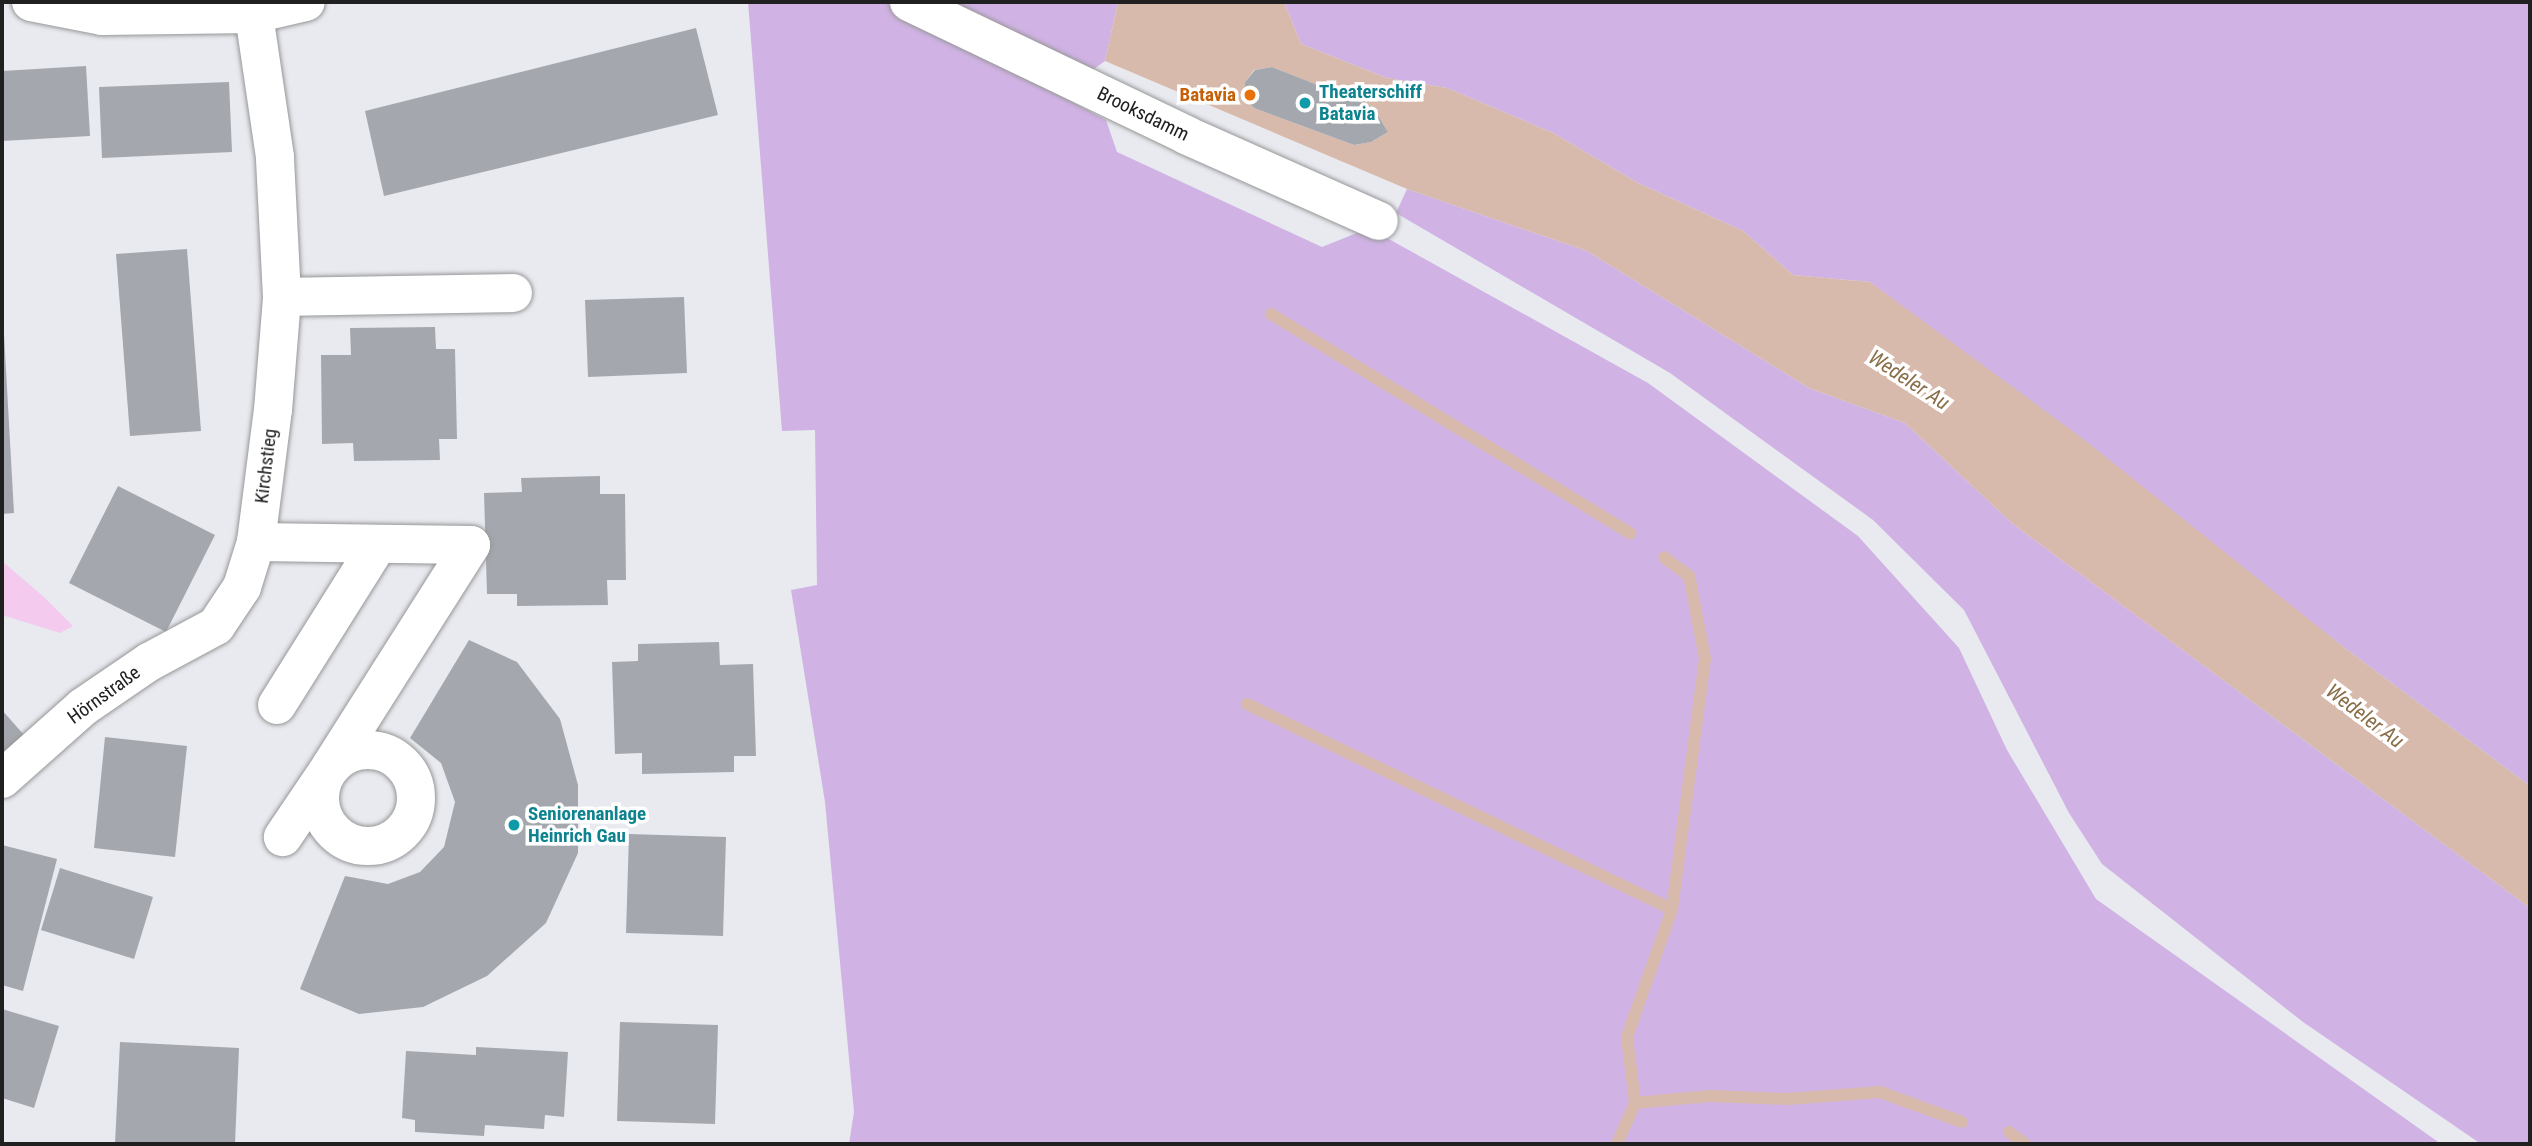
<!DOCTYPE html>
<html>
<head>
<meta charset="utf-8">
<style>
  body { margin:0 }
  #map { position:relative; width:2532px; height:1146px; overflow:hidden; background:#e8eaf0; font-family:"Roboto Condensed",sans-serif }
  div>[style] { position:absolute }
  .grass>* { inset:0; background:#d0b3e4 }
  .park>* { inset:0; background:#f4caee }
  .water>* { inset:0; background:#d8baad }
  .stream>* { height:12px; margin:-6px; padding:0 6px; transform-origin:6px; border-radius:6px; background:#d8baad }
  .building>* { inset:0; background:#a4a8ae }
  .roads { filter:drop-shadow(0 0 2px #979797) drop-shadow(0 0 2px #979797) }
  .minor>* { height:38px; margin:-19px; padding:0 19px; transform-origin:19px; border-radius:19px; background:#fff }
  .minor>.ring { margin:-19px; padding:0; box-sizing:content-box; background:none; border:38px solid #fff; border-radius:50% }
  .dots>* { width:19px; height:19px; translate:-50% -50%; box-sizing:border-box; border:4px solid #fff; border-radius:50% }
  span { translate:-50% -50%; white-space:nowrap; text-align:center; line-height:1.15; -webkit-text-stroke:7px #fff; paint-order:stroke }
  .culture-label { font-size:19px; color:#0d838f; font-weight:700 }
  .left { translate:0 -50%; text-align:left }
  .food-label { font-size:19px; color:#c56008; font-weight:700 }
  .right { translate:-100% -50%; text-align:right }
  .street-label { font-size:19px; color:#202020 }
  .water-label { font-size:21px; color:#896e48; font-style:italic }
  .frame { position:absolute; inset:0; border:4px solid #202020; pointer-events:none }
</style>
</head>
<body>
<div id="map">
  <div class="grass">
    <div style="clip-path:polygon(748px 2px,884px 2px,1106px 120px,1117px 152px,1322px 247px,1369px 228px,1648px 383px,1858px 536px,1959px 648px,2007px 750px,2096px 899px,2441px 1144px,849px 1144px,854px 1112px,825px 802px,791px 590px,817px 585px,815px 430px,782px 431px)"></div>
    <div style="clip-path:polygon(944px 2px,1118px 2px,1105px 61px,1087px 74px)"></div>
    <div style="clip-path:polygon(1284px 2px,2530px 2px,2530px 786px,2346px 649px,1870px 282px,1793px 275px,1743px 231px,1638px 183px,1553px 133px,1447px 88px,1387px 78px,1301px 44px)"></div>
    <div style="clip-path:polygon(1407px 189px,1587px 251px,1809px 388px,1905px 423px,2013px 524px,2530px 908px,2530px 1144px,2481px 1144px,2303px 1022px,2102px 864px,2069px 813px,1964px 610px,1873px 520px,1670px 373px,1396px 213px)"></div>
  </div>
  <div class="park">
    <div style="clip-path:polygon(2px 561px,44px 597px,73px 626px,60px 633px,2px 615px)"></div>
  </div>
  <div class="water">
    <div style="clip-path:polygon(evenodd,1118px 2px,1284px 2px,1301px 44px,1387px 78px,1447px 88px,1553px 133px,1638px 183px,1743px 231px,1793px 275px,1870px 282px,2082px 438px,2346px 649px,2530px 786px,2530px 908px,2013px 524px,1905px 423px,1809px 388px,1587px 251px,1407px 189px,1105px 61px,1118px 2px,1272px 67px,1373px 107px,1388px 132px,1371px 142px,1354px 145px,1254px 108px,1244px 98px,1245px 82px,1254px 70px,1272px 67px)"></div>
  </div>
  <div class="stream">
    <div style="left:1271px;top:314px;width:421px;rotate:31.4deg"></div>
    <div style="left:1247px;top:704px;width:472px;rotate:25.8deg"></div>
    <div style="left:1635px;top:1103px;width:75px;rotate:-5.3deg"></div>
    <div style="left:1710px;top:1096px;width:78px;rotate:2.2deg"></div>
    <div style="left:1788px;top:1099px;width:92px;rotate:-4.4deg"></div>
    <div style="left:1880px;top:1092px;width:87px;rotate:20.1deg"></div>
    <div style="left:2009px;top:1132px;width:20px;rotate:37deg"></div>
    <div style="left:1617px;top:1144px;width:45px;rotate:-66.3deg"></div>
    <div style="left:1635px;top:1103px;width:66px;rotate:-96.9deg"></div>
    <div style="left:1627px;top:1037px;width:136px;rotate:-70.6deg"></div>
    <div style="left:1672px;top:909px;width:253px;rotate:-82.5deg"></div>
    <div style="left:1705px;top:658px;width:84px;rotate:-101deg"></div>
    <div style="left:1689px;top:576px;width:31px;rotate:-143deg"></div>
  </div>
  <div class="building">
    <div style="clip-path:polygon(696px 28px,718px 115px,384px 196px,365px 111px)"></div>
    <div style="clip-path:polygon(86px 66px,90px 136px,2px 141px,2px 71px)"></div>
    <div style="clip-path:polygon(1272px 67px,1373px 107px,1388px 132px,1371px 142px,1354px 145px,1254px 108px,1244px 98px,1245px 82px,1255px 70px)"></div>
    <div style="clip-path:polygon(229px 82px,232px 152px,102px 158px,99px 87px)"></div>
    <div style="clip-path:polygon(187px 249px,201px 431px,130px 436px,116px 254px)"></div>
    <div style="clip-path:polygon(684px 297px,687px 373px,588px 377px,585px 300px)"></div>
    <div style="clip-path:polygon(2px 298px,14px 513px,2px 514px)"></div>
    <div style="clip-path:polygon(435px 327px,436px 349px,455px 349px,457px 439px,439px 439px,440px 460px,354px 461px,353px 443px,322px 444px,321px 355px,351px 355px,350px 328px)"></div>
    <div style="clip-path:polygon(600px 476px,600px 494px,625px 494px,626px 580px,607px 580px,608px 605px,517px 606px,517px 594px,487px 594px,484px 493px,522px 492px,521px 478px)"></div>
    <div style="clip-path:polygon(118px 486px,215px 535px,166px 632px,69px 583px)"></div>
    <div style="clip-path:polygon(469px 640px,517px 662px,560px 719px,578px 785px,578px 853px,546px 923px,487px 976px,423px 1007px,359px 1014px,300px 989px,345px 876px,388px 884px,420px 872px,444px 847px,455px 802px,441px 763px,410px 738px)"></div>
    <div style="clip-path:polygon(719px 642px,720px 665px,753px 664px,756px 756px,734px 756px,734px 772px,642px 774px,642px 753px,615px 754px,612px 662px,638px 661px,638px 644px)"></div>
    <div style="clip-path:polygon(2px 710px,24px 735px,2px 755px)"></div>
    <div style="clip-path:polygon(105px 737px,187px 746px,175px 857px,94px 848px)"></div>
    <div style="clip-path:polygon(629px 834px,726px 837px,723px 936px,626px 933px)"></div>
    <div style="clip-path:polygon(2px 845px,57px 859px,23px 991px,2px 985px)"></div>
    <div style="clip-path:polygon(60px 868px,153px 897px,134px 959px,41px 930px)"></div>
    <div style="clip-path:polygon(2px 1009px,59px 1026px,34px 1108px,2px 1098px)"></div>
    <div style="clip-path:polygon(620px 1022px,718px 1025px,715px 1124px,617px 1121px)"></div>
    <div style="clip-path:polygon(120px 1042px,239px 1048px,235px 1144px,115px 1144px)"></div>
    <div style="clip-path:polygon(476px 1047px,568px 1052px,564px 1117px,545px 1115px,544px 1129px,485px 1125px,484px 1136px,415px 1132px,415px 1120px,402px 1118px,406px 1051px,476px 1055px)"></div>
  </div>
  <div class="roads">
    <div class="minor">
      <div style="left:31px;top:2px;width:72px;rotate:11.2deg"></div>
      <div style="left:102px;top:16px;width:152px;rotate:-0.8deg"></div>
      <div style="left:254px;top:14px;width:53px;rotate:-13deg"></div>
      <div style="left:909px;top:2px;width:307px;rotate:25.6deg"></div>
      <div style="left:1186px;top:135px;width:211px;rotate:24deg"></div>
      <div style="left:282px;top:297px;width:231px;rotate:-1deg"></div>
      <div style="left:256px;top:542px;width:215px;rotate:0.8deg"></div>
      <div style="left:471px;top:545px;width:262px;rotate:122.4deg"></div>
      <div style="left:331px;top:766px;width:86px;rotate:124.1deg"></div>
      <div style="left:277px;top:705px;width:190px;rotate:-57.9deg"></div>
      <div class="ring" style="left:320px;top:750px;width:58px;height:58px"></div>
      <div style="left:2px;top:779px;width:108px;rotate:-41.6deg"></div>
      <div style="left:83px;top:707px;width:80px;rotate:-34.3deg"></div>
      <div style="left:149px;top:662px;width:76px;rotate:-28.2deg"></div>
      <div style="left:216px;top:626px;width:47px;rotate:-56.3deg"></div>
      <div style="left:242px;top:587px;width:47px;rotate:-72.7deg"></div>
      <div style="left:256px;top:542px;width:133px;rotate:-82.7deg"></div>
      <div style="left:273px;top:410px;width:113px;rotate:-85.4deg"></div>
      <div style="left:282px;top:297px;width:140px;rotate:-92.9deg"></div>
      <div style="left:275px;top:157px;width:145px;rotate:-98.4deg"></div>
    </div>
  </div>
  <div class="dots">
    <div style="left:1250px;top:95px;background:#e8710a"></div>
    <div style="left:1305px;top:103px;background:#0f9aa8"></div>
    <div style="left:514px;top:825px;background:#0f9aa8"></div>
  </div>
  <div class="culture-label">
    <span class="left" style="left:1319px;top:103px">Theaterschiff<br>Batavia</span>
    <span class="left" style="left:528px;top:825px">Seniorenanlage<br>Heinrich Gau</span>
  </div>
  <div class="food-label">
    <span class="right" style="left:1236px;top:95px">Batavia</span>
  </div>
  <div class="street-label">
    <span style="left:1143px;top:114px;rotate:26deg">Brooksdamm</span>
    <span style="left:266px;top:466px;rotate:-83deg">Kirchstieg</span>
    <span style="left:104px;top:695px;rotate:-36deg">Hörnstraße</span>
  </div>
  <div class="water-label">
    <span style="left:1909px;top:380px;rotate:33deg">Wedeler Au</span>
    <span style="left:2365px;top:716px;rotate:37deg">Wedeler Au</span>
  </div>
  <div class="frame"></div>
</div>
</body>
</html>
